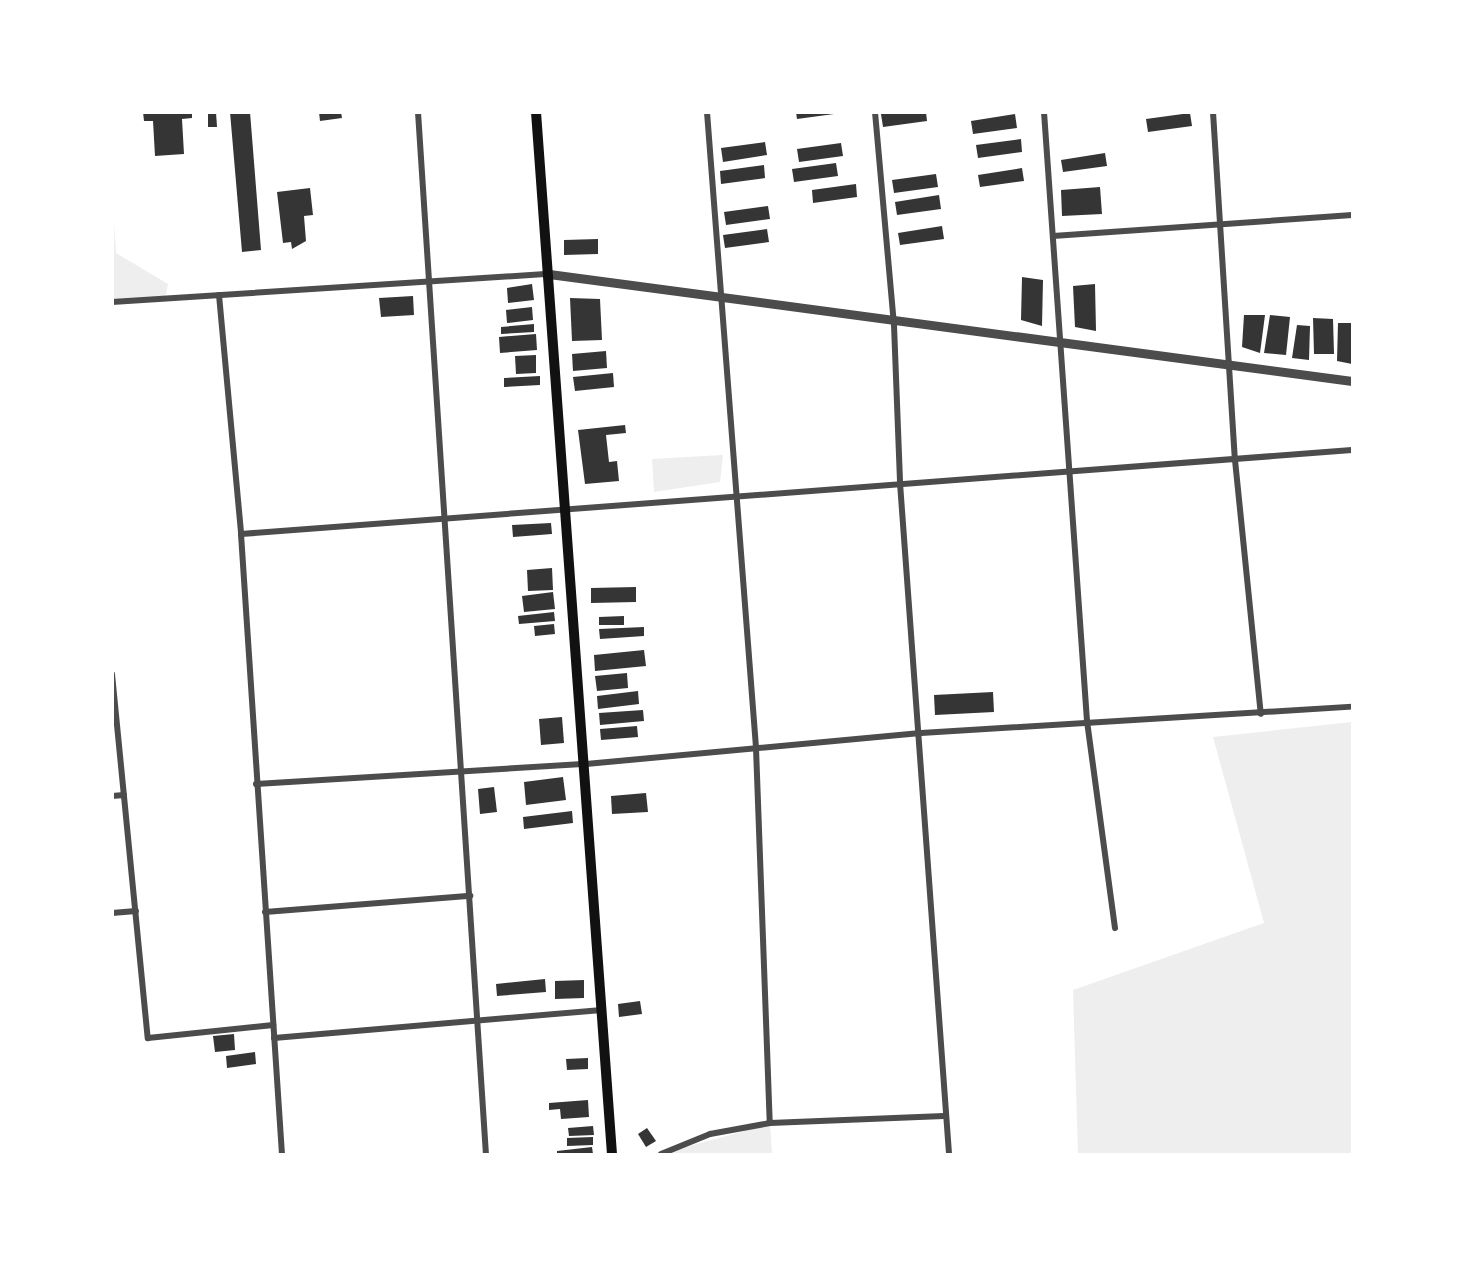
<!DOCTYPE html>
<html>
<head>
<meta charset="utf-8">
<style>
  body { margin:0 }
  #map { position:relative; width:1465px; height:1267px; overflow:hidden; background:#fff; font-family:"Varela Round",sans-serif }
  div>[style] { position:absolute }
  .green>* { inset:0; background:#eee }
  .building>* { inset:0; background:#353535 }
  .minor>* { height:6px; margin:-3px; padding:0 3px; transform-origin:3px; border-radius:3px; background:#4c4c4c }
  .tertiary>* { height:9px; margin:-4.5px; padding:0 4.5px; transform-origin:4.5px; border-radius:4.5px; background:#4c4c4c }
  .secondary>* { height:10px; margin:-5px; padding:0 5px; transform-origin:5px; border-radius:5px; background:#111 }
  span { translate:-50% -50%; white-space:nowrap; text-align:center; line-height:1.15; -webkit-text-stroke:4.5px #fff; paint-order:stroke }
  .frame { position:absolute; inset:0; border:114px solid #fff; pointer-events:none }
</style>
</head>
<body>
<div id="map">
  <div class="green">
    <div style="clip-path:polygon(112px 192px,116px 253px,168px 284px,165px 299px,113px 303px)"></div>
    <div style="clip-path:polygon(723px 455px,720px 482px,654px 492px,652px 459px)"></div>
    <div style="clip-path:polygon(1352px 722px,1352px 1154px,1078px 1154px,1073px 990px,1264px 923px,1213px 737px)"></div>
    <div style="clip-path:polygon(770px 1124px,772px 1154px,660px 1154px)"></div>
  </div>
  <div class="building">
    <div style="clip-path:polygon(143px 112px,192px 112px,192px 118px,182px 119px,184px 154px,155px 156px,153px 121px,144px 121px)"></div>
    <div style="clip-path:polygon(208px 112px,216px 112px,217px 127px,208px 127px)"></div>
    <div style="clip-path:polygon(230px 112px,250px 112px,261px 250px,242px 252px)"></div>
    <div style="clip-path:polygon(319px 112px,341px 112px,342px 118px,320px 121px)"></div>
    <div style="clip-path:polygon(796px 112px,834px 112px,834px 114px,797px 119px)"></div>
    <div style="clip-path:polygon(926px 112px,927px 121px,883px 127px,881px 114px)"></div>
    <div style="clip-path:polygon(1190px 113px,1192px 126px,1148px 132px,1146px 119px)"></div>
    <div style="clip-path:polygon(1015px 114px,1017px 128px,973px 134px,971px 121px)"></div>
    <div style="clip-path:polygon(1021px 139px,1022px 152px,978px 158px,976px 145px)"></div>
    <div style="clip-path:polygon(765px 142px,767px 155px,723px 162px,721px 148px)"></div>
    <div style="clip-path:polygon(841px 143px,843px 156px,799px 162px,797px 149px)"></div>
    <div style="clip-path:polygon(1105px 153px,1107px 166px,1063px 172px,1061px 160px)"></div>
    <div style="clip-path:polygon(836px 163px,838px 176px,794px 182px,792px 169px)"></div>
    <div style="clip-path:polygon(764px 165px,765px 178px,721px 184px,720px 171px)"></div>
    <div style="clip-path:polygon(1022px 168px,1024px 181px,980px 187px,978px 175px)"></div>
    <div style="clip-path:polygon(936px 174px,938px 187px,894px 193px,892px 180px)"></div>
    <div style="clip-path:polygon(856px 184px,857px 197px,813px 203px,812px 190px)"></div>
    <div style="clip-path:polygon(1100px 187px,1102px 214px,1062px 216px,1061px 190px)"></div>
    <div style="clip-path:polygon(310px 188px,313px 215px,304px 216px,306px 241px,292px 249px,291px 242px,283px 243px,277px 192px)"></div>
    <div style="clip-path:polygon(939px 195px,941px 209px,897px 215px,895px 202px)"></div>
    <div style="clip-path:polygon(768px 206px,770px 219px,726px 225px,724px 212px)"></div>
    <div style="clip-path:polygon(942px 226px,944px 239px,900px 245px,898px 233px)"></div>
    <div style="clip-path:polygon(767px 229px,769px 242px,725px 248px,723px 235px)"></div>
    <div style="clip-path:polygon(598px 239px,598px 254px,564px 255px,564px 240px)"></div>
    <div style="clip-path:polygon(1022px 277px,1043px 280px,1042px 326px,1021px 320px)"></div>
    <div style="clip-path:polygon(532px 284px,534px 300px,508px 303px,507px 288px)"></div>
    <div style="clip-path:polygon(1095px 284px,1096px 331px,1075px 327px,1073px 286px)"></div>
    <div style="clip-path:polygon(413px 296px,414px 315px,381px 317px,379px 298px)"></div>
    <div style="clip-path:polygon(570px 298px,600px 299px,602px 340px,572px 341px)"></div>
    <div style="clip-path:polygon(532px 307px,533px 320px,507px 323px,506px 310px)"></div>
    <div style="clip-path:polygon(1244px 315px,1265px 315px,1260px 353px,1242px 347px)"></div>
    <div style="clip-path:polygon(1270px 315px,1290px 317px,1286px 355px,1264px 353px)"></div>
    <div style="clip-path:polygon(1313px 318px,1333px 319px,1334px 354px,1314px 354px)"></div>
    <div style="clip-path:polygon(1338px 323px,1352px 323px,1352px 364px,1337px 361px)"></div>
    <div style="clip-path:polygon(534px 324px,534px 332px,501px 334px,501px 327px)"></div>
    <div style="clip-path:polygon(1297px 325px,1310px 326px,1309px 360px,1292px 358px)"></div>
    <div style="clip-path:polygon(536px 334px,537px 350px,500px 353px,499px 337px)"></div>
    <div style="clip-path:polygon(606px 351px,607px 368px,573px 371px,572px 354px)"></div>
    <div style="clip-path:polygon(536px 355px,536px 373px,516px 374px,515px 356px)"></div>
    <div style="clip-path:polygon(613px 373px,614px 387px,575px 391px,573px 377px)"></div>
    <div style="clip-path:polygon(540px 376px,540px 385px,504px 387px,504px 378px)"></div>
    <div style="clip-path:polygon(625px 425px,626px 433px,606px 435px,609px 462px,617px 461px,619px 481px,585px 484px,578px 430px)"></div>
    <div style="clip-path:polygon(551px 523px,552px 534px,513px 537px,512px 525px)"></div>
    <div style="clip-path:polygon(552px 568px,553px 590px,528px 591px,527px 570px)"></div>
    <div style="clip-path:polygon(636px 587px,636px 602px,591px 603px,591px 588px)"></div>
    <div style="clip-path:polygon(553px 592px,555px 609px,524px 612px,522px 596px)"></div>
    <div style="clip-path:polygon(554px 612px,555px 621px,519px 624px,518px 616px)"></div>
    <div style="clip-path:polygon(624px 616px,624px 625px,599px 625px,599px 617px)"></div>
    <div style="clip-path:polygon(554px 624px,555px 634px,535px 636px,534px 626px)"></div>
    <div style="clip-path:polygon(644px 627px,644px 636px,600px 639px,599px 629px)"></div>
    <div style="clip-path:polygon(644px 650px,646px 666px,595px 671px,594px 655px)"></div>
    <div style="clip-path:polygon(627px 673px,628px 688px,597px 691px,595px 676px)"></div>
    <div style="clip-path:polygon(638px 691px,639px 704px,598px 709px,597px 696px)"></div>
    <div style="clip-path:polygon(993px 692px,994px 712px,935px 715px,934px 695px)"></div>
    <div style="clip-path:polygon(643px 710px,644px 721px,600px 725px,599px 713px)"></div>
    <div style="clip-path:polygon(562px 717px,564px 743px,541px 745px,539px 719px)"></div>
    <div style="clip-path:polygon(637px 726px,638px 737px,601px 740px,600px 729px)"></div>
    <div style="clip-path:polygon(563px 777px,566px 800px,526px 805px,524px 782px)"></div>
    <div style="clip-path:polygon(494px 787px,497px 812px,480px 814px,478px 789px)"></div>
    <div style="clip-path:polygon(646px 793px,648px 812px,612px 814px,611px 796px)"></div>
    <div style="clip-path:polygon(572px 811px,573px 823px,524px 829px,523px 817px)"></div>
    <div style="clip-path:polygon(545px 979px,546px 992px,497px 996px,496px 984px)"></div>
    <div style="clip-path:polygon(584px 980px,584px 998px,555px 999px,555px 981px)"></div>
    <div style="clip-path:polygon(640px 1001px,642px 1014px,619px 1017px,618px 1004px)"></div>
    <div style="clip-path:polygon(234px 1034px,235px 1050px,215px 1052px,213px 1036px)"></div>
    <div style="clip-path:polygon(255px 1052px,256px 1064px,227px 1068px,226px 1056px)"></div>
    <div style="clip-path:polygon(588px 1058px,588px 1069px,567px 1070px,566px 1059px)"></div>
    <div style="clip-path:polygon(588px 1100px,589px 1117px,561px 1119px,560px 1109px,549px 1110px,549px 1103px)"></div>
    <div style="clip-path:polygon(593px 1126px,594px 1135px,569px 1136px,568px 1128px)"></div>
    <div style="clip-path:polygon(647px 1128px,656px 1141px,646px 1147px,638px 1134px)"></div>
    <div style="clip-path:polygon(593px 1137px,593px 1145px,567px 1146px,567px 1138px)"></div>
    <div style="clip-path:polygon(592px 1147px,593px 1154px,557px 1154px,557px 1151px)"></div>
  </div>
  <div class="minor">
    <div style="left:418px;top:112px;width:1044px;rotate:86.27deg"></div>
    <div style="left:707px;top:112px;width:638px;rotate:85.59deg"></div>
    <div style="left:756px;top:748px;width:375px;rotate:87.9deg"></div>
    <div style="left:875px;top:112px;width:214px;rotate:84.9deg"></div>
    <div style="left:894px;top:325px;width:158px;rotate:87.8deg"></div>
    <div style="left:900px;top:483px;width:673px;rotate:85.82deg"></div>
    <div style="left:1044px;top:112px;width:611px;rotate:85.96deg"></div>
    <div style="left:1087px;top:721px;width:209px;rotate:82.3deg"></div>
    <div style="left:1213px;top:112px;width:349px;rotate:86.4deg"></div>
    <div style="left:1235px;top:460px;width:255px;rotate:84.2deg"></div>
    <div style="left:1053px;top:236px;width:300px;rotate:-4deg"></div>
    <div style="left:219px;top:295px;width:240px;rotate:84.7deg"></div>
    <div style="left:241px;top:534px;width:621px;rotate:86.22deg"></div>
    <div style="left:112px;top:302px;width:438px;rotate:-3.7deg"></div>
    <div style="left:241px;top:534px;width:1114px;rotate:-4.32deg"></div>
    <div style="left:112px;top:674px;width:366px;rotate:84.4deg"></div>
    <div style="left:148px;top:1038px;width:126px;rotate:-5.9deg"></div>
    <div style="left:256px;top:784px;width:331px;rotate:-3.5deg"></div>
    <div style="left:586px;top:764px;width:336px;rotate:-5.3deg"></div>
    <div style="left:921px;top:733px;width:432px;rotate:-3.5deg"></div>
    <div style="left:112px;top:796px;width:12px;rotate:-5deg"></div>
    <div style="left:265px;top:912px;width:206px;rotate:-4.5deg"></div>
    <div style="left:112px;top:913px;width:24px;rotate:-5deg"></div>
    <div style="left:274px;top:1038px;width:329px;rotate:-4.9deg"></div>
    <div style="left:661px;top:1154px;width:53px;rotate:-22.2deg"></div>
    <div style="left:710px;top:1134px;width:61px;rotate:-10.4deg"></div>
    <div style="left:770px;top:1123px;width:174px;rotate:-2.3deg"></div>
  </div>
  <div class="tertiary">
    <div style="left:549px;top:274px;width:810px;rotate:7.59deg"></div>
  </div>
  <div class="secondary">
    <div style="left:536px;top:112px;width:1045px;rotate:85.83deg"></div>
  </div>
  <div class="frame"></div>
</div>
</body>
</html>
